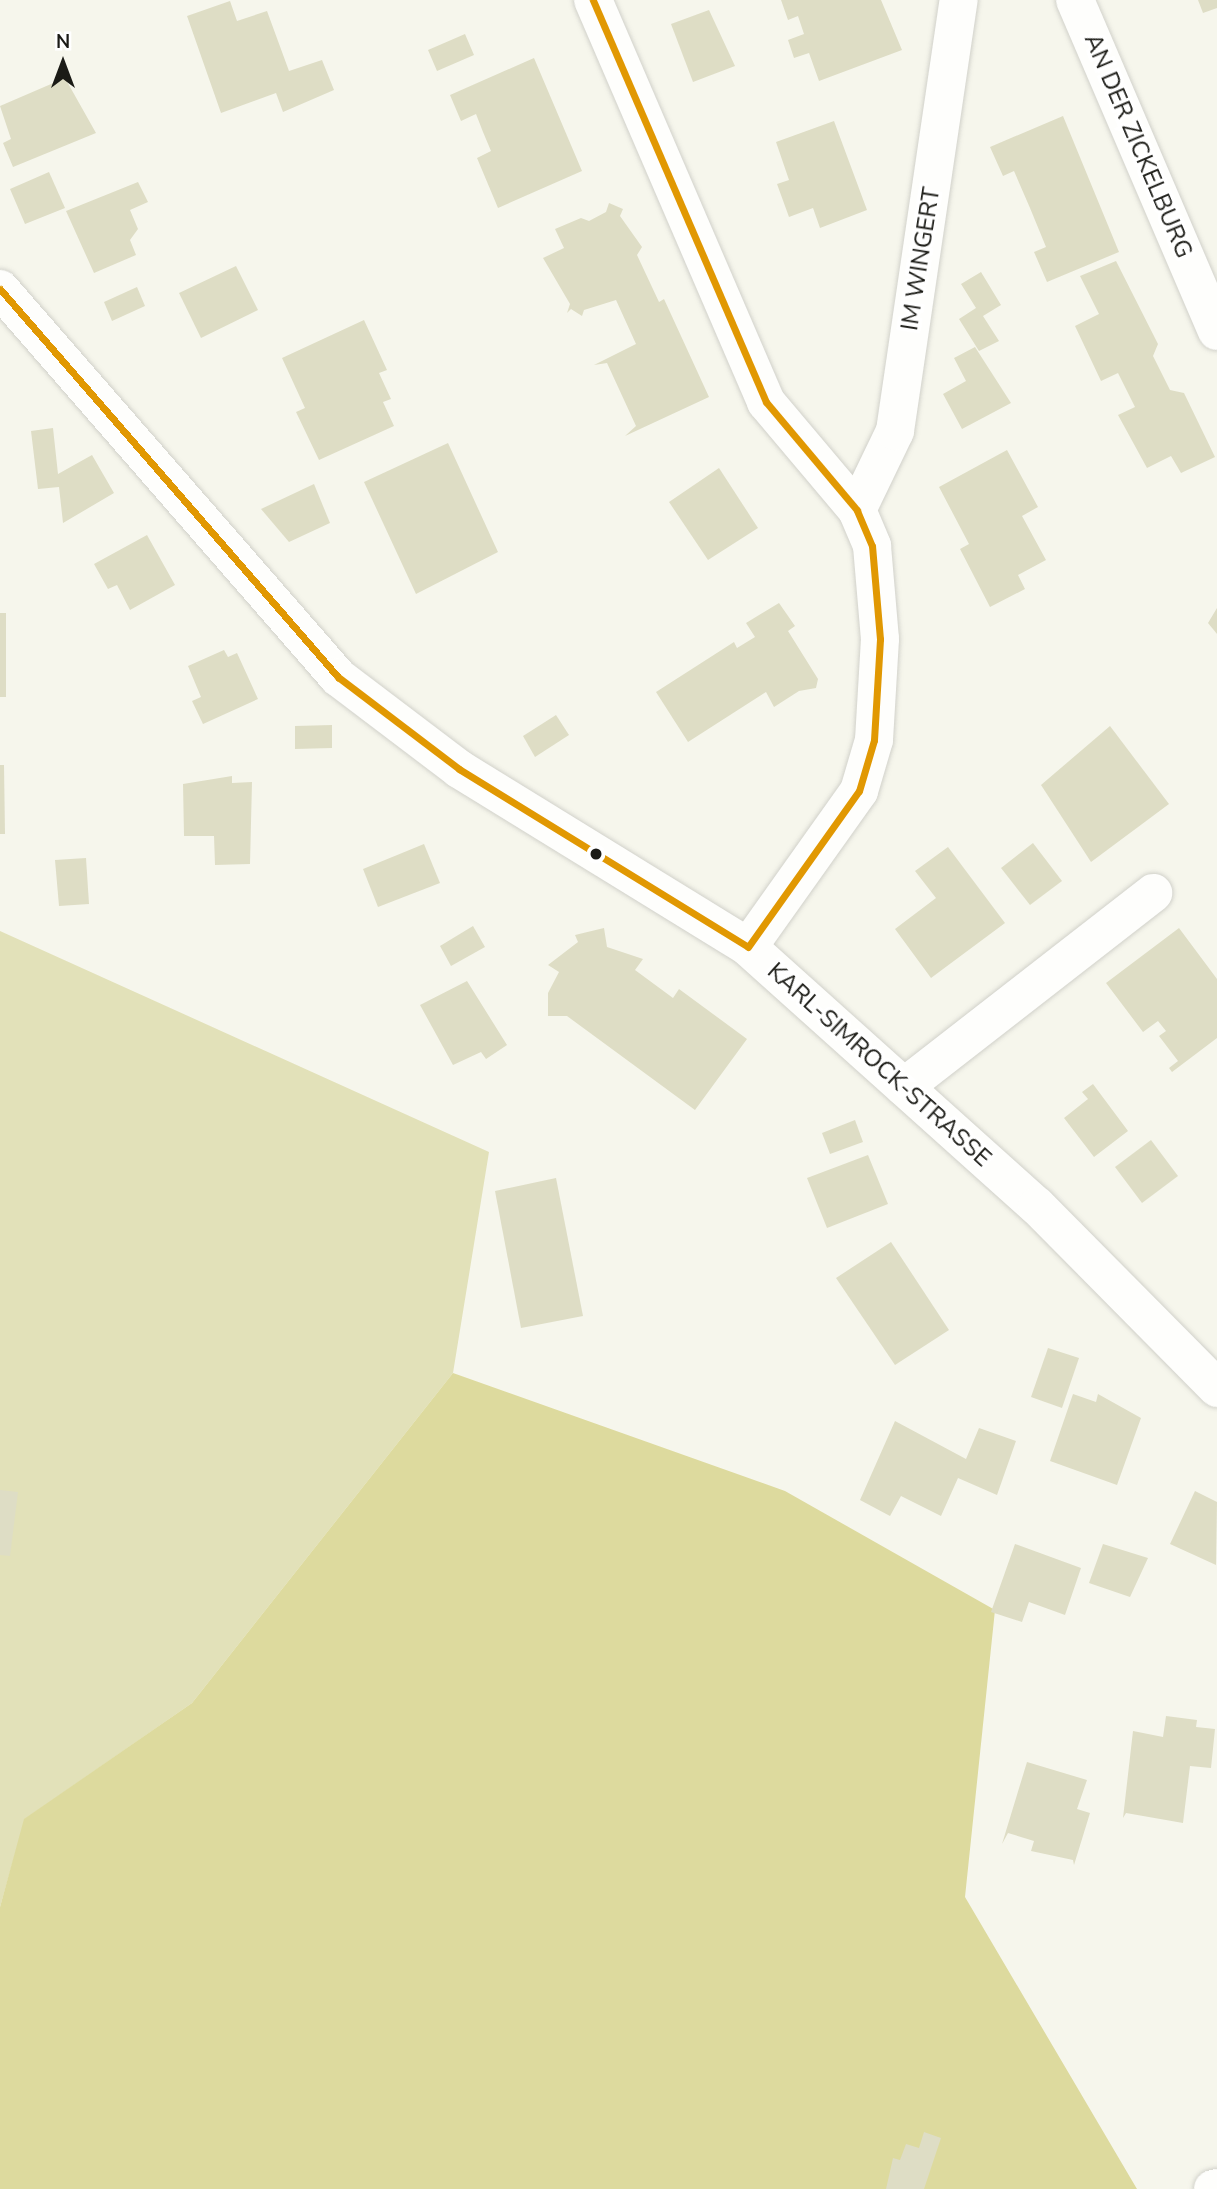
<!DOCTYPE html>
<html>
<head>
<meta charset="utf-8">
<style>
  body { margin:0 }
  #map { position:relative; width:1217px; height:2189px; overflow:hidden; background:#f6f6ec; font-family:"Nunito Sans",sans-serif }
  div>[style] { position:absolute }
  .green>* { inset:0; background:#e2e1b9 }
  .forest>* { inset:0; background:#ddda9e }
  .building>* { inset:0; background:#deddc5 }
  .roads { filter:drop-shadow(0 0 2px #d1d1ca) drop-shadow(0 0 2px #d1d1ca) }
  .minor>* { height:38px; margin:-19px; padding:0 19px; transform-origin:19px; border-radius:19px; background:#fefefc }
  .bus-1>* { height:7px; margin:-3.5px; padding:0 3.5px; transform-origin:3.5px; border-radius:3.5px; background:#e19802 }
  .dots>* { width:19px; height:19px; translate:-50% -50%; box-sizing:border-box; border:4px solid #fff; border-radius:50% }
  span { translate:-50% -50%; white-space:nowrap; text-align:center; line-height:1.15; -webkit-text-stroke:7px #fff; paint-order:stroke }
  .street-label { font-size:24px; color:#1b1b16 }
  .north { position:absolute; left:28px; top:28px; width:70px; height:70px; -webkit-text-stroke:5px #fff; paint-order:stroke; rotate:0deg; font-size:19px; font-weight:700; line-height:28px; text-align:center; color:#1b1b16 }
  .north::after { content:''; display:block; margin:auto; width:24px; height:32px; background:#1b1b16; clip-path:polygon(50% 0,100% 100%,50% 72%,0 100%) }
</style>
</head>
<body>
<div id="map">
  <div class="green">
    <div style="clip-path:polygon(0 931px,489px 1152px,453px 1373px,192px 1703px,25px 1819px,0 1907px)"></div>
  </div>
  <div class="forest">
    <div style="clip-path:polygon(453px 1373px,785px 1491px,995px 1610px,965px 1897px,1137px 2189px,0 2189px,0 1907px,24px 1819px,192px 1703px)"></div>
  </div>
  <div class="building">
    <div style="clip-path:polygon(781px 0,881px 0,902px 50px,819px 81px,809px 53px,794px 58px,788px 40px,804px 34px,798px 16px,788px 20px)"></div>
    <div style="clip-path:polygon(1198px 0,1217px 0,1217px 8px,1203px 13px)"></div>
    <div style="clip-path:polygon(230px 1px,237px 21px,267px 11px,289px 71px,322px 60px,334px 90px,283px 112px,276px 93px,221px 113px,187px 16px)"></div>
    <div style="clip-path:polygon(709px 10px,735px 66px,693px 82px,671px 24px)"></div>
    <div style="clip-path:polygon(465px 34px,474px 55px,437px 71px,428px 50px)"></div>
    <div style="clip-path:polygon(534px 58px,582px 171px,498px 208px,477px 158px,491px 151px,483px 132px,476px 114px,461px 121px,450px 95px)"></div>
    <div style="clip-path:polygon(65px 78px,96px 133px,13px 167px,3px 143px,11px 139px,0 106px)"></div>
    <div style="clip-path:polygon(1063px 116px,1119px 252px,1047px 282px,1034px 252px,1046px 247px,1030px 208px,1014px 171px,1003px 176px,990px 147px)"></div>
    <div style="clip-path:polygon(834px 121px,867px 210px,820px 228px,813px 208px,789px 217px,777px 184px,789px 180px,776px 142px)"></div>
    <div style="clip-path:polygon(49px 172px,65px 208px,25px 224px,10px 189px)"></div>
    <div style="clip-path:polygon(138px 182px,148px 202px,130px 210px,138px 229px,130px 240px,136px 255px,94px 273px,66px 211px)"></div>
    <div style="clip-path:polygon(609px 203px,623px 209px,620px 216px,642px 247px,637px 255px,659px 302px,664px 299px,709px 397px,625px 436px,636px 426px,607px 363px,594px 365px,636px 344px,616px 300px,584px 310px,582px 316px,571px 309px,567px 313px,570px 304px,543px 258px,564px 248px,555px 229px,581px 218px,589px 221px,606px 212px)"></div>
    <div style="clip-path:polygon(1116px 261px,1158px 344px,1153px 356px,1170px 390px,1184px 393px,1215px 457px,1181px 473px,1171px 456px,1147px 468px,1118px 415px,1135px 407px,1118px 373px,1101px 381px,1075px 326px,1099px 314px,1080px 276px)"></div>
    <div style="clip-path:polygon(236px 266px,258px 310px,201px 338px,179px 293px)"></div>
    <div style="clip-path:polygon(981px 272px,1001px 305px,983px 316px,999px 341px,979px 351px,959px 319px,976px 308px,961px 284px)"></div>
    <div style="clip-path:polygon(137px 287px,145px 306px,112px 321px,104px 302px)"></div>
    <div style="clip-path:polygon(364px 320px,387px 370px,379px 373px,391px 399px,383px 402px,394px 426px,319px 460px,296px 412px,305px 408px,282px 358px)"></div>
    <div style="clip-path:polygon(975px 347px,1011px 403px,962px 429px,943px 394px,966px 381px,954px 358px)"></div>
    <div style="clip-path:polygon(53px 428px,58px 474px,92px 455px,114px 493px,63px 523px,59px 487px,38px 489px,31px 431px)"></div>
    <div style="clip-path:polygon(448px 443px,498px 552px,416px 594px,364px 482px)"></div>
    <div style="clip-path:polygon(1007px 450px,1038px 507px,1022px 516px,1046px 560px,1018px 575px,1025px 589px,990px 607px,960px 549px,969px 544px,939px 487px)"></div>
    <div style="clip-path:polygon(719px 468px,758px 528px,708px 560px,669px 502px)"></div>
    <div style="clip-path:polygon(314px 484px,330px 523px,289px 542px,261px 509px)"></div>
    <div style="clip-path:polygon(147px 535px,175px 585px,130px 610px,117px 585px,108px 589px,94px 564px)"></div>
    <div style="clip-path:polygon(779px 603px,795px 626px,788px 631px,818px 679px,816px 688px,799px 691px,774px 707px,766px 692px,688px 742px,656px 692px,734px 642px,737px 648px,755px 637px,746px 623px)"></div>
    <div style="clip-path:polygon(1217px 608px,1217px 634px,1208px 623px)"></div>
    <div style="clip-path:polygon(0 613px,6px 613px,6px 697px,0 697px)"></div>
    <div style="clip-path:polygon(224px 650px,228px 657px,237px 653px,258px 699px,203px 724px,192px 701px,201px 697px,188px 666px)"></div>
    <div style="clip-path:polygon(556px 715px,569px 735px,535px 757px,523px 736px)"></div>
    <div style="clip-path:polygon(332px 725px,332px 748px,295px 749px,295px 726px)"></div>
    <div style="clip-path:polygon(1110px 726px,1169px 804px,1091px 862px,1041px 785px)"></div>
    <div style="clip-path:polygon(0 765px,4px 765px,5px 834px,0 834px)"></div>
    <div style="clip-path:polygon(232px 776px,232px 783px,252px 782px,250px 864px,215px 865px,214px 836px,184px 836px,183px 784px)"></div>
    <div style="clip-path:polygon(1033px 843px,1062px 881px,1030px 905px,1001px 868px)"></div>
    <div style="clip-path:polygon(424px 844px,440px 883px,378px 907px,363px 869px)"></div>
    <div style="clip-path:polygon(948px 847px,1005px 923px,931px 978px,895px 929px,936px 898px,915px 871px)"></div>
    <div style="clip-path:polygon(86px 858px,89px 904px,59px 906px,55px 860px)"></div>
    <div style="clip-path:polygon(473px 926px,485px 947px,451px 966px,440px 946px)"></div>
    <div style="clip-path:polygon(604px 928px,607px 947px,643px 959px,635px 970px,673px 998px,679px 989px,747px 1039px,695px 1110px,567px 1016px,548px 1016px,548px 993px,559px 972px,548px 965px,578px 942px,575px 935px)"></div>
    <div style="clip-path:polygon(1179px 928px,1217px 979px,1217px 1038px,1172px 1072px,1169px 1068px,1178px 1061px,1159px 1036px,1166px 1031px,1158px 1021px,1143px 1032px,1106px 983px)"></div>
    <div style="clip-path:polygon(467px 981px,507px 1045px,486px 1059px,481px 1052px,453px 1065px,420px 1005px)"></div>
    <div style="clip-path:polygon(1093px 1084px,1128px 1131px,1094px 1157px,1064px 1118px,1088px 1099px,1082px 1092px)"></div>
    <div style="clip-path:polygon(855px 1120px,863px 1142px,830px 1154px,822px 1133px)"></div>
    <div style="clip-path:polygon(1151px 1140px,1178px 1176px,1142px 1203px,1115px 1167px)"></div>
    <div style="clip-path:polygon(868px 1155px,888px 1204px,827px 1228px,807px 1178px)"></div>
    <div style="clip-path:polygon(556px 1178px,583px 1316px,521px 1328px,495px 1191px)"></div>
    <div style="clip-path:polygon(891px 1242px,949px 1330px,895px 1365px,836px 1278px)"></div>
    <div style="clip-path:polygon(1048px 1348px,1079px 1358px,1062px 1408px,1031px 1397px)"></div>
    <div style="clip-path:polygon(1073px 1394px,1096px 1402px,1098px 1394px,1141px 1418px,1117px 1485px,1050px 1461px)"></div>
    <div style="clip-path:polygon(895px 1421px,966px 1459px,979px 1428px,1016px 1441px,997px 1495px,958px 1478px,941px 1516px,901px 1496px,890px 1516px,860px 1500px)"></div>
    <div style="clip-path:polygon(0 1490px,18px 1492px,10px 1556px,0 1555px)"></div>
    <div style="clip-path:polygon(1195px 1491px,1217px 1502px,1216px 1565px,1170px 1544px)"></div>
    <div style="clip-path:polygon(1015px 1544px,1081px 1568px,1065px 1615px,1029px 1602px,1022px 1622px,991px 1612px)"></div>
    <div style="clip-path:polygon(1103px 1544px,1148px 1558px,1130px 1597px,1089px 1583px)"></div>
    <div style="clip-path:polygon(1166px 1716px,1197px 1720px,1196px 1727px,1215px 1729px,1211px 1768px,1190px 1766px,1183px 1823px,1126px 1813px,1123px 1818px,1133px 1731px,1163px 1737px)"></div>
    <div style="clip-path:polygon(1027px 1762px,1087px 1780px,1077px 1809px,1090px 1813px,1074px 1865px,1073px 1860px,1031px 1851px,1034px 1841px,1008px 1833px,1002px 1844px)"></div>
    <div style="clip-path:polygon(924px 2132px,941px 2138px,924px 2189px,886px 2189px,893px 2158px,900px 2160px,906px 2144px,919px 2148px)"></div>
  </div>
  <div class="roads">
    <div class="minor">
      <div style="left:593px;top:0;width:438px;rotate:66.7deg"></div>
      <div style="left:766px;top:402px;width:141px;rotate:49.9deg"></div>
      <div style="left:857px;top:510px;width:39px;rotate:67deg"></div>
      <div style="left:872px;top:546px;width:93px;rotate:85.1deg"></div>
      <div style="left:880px;top:639px;width:101px;rotate:93.4deg"></div>
      <div style="left:874px;top:740px;width:53px;rotate:106.4deg"></div>
      <div style="left:859px;top:791px;width:191px;rotate:125.4deg"></div>
      <div style="left:1075px;top:0;width:360px;rotate:66.8deg"></div>
      <div style="left:0;top:289px;width:515px;rotate:48.94deg"></div>
      <div style="left:338px;top:677px;width:152px;rotate:37.2deg"></div>
      <div style="left:459px;top:769px;width:339px;rotate:31.6deg"></div>
      <div style="left:748px;top:947px;width:388px;rotate:41.9deg"></div>
      <div style="left:1037px;top:1206px;width:256px;rotate:45.3deg"></div>
      <div style="left:857px;top:510px;width:88px;rotate:-64.3deg"></div>
      <div style="left:895px;top:431px;width:436px;rotate:-81.6deg"></div>
      <div style="left:904px;top:1087px;width:316px;rotate:-37.9deg"></div>
      <div style="left:1213px;top:2189px;width:4px;rotate:-14deg"></div>
    </div>
  </div>
  <div class="bus-1">
    <div style="left:0;top:289px;width:515px;rotate:48.94deg"></div>
    <div style="left:338px;top:677px;width:152px;rotate:37.2deg"></div>
    <div style="left:459px;top:769px;width:339px;rotate:31.6deg"></div>
    <div style="left:748px;top:947px;width:191px;rotate:-54.6deg"></div>
    <div style="left:859px;top:791px;width:53px;rotate:-73.6deg"></div>
    <div style="left:874px;top:740px;width:101px;rotate:-86.6deg"></div>
    <div style="left:880px;top:639px;width:93px;rotate:-94.9deg"></div>
    <div style="left:872px;top:546px;width:39px;rotate:-113deg"></div>
    <div style="left:857px;top:510px;width:141px;rotate:-130.1deg"></div>
    <div style="left:766px;top:402px;width:438px;rotate:-113.3deg"></div>
  </div>
  <div class="dots">
    <div style="left:596px;top:854px;background:#1b1b16"></div>
  </div>
  <div class="street-label">
    <span style="left:1138px;top:146px;rotate:67deg">AN DER ZICKELBURG</span>
    <span style="left:921px;top:259px;rotate:-81deg">IM WINGERT</span>
    <span style="left:879px;top:1065px;rotate:42deg">KARL-SIMROCK-STRASSE</span>
  </div>
  <div class="north">N</div>
</div>
</body>
</html>
